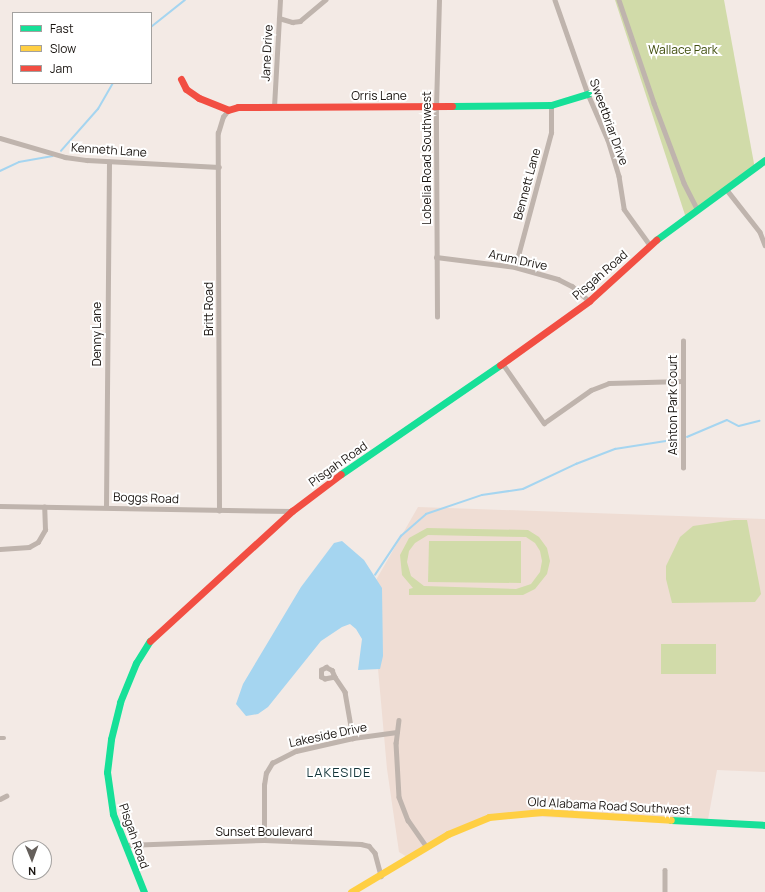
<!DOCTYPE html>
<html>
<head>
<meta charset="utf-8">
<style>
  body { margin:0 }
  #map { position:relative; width:765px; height:892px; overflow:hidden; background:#f3eae5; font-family:Manrope,sans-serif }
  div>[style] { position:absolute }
  .built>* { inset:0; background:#efddd4 }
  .green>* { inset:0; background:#d1dba9 }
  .water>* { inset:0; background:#a5d5f0 }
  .stream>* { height:1.5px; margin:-0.75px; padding:0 0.75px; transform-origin:0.75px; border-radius:0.75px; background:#a5d5f0 }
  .street>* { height:4.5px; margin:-2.25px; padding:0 2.25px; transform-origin:2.25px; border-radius:2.25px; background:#bfb4ad }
  .fast>* { height:7px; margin:-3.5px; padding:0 3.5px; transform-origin:3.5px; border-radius:3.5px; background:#16e098 }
  .slow>* { height:7px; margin:-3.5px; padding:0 3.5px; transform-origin:3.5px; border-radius:3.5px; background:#ffcf43 }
  .jam>* { height:7px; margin:-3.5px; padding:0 3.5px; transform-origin:3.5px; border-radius:3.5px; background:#f24e42 }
  span { translate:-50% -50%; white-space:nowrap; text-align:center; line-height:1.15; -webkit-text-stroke:4px #fff; paint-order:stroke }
  .park-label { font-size:12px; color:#404e0e }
  .street-label { font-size:12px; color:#191410 }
  .neighbourhood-label { font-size:13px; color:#123439; letter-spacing:1px }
  .legend { position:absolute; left:12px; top:12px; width:140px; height:72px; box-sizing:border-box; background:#fff; border:1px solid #a3a19f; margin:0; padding:5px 7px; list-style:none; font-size:12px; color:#191410 }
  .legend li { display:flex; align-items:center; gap:8px; height:20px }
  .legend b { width:20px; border:1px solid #a3a19f }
  .north { position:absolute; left:12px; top:840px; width:40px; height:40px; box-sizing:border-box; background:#fff; border:1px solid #a3a19f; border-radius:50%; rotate:179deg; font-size:11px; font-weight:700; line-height:16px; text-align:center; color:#191410 }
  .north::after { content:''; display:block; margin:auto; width:14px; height:18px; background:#655f5b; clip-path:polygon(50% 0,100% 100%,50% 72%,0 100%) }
</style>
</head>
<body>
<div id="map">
  <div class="built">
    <div style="clip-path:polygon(418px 507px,765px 519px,765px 772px,717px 770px,707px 825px,502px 815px,458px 831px,407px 857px,399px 852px,387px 769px,373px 613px,376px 580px)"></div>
  </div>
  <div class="green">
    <div style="clip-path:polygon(615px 0,724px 0,755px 169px,686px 218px)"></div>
    <div style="clip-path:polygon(734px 520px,747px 520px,761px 594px,755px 602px,672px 603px,666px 579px,666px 566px,680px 537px,693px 526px)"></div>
    <div style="clip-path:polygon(evenodd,427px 528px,528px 530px,539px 537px,547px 548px,550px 561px,547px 574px,535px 589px,523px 595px,409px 595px,409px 589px,413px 588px,402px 575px,400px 555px,409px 538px,427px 528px,428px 535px,526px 537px,535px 543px,540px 551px,542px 561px,540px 572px,531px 584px,516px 589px,424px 586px,411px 576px,407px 562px,409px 551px,415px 543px,428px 535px)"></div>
    <div style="clip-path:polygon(429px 541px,521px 541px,521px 583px,428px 582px)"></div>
    <div style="clip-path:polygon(661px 644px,716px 644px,716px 674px,661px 674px)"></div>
  </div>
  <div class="water">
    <div style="clip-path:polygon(342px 541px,364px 560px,382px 588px,383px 656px,380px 669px,358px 670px,362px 639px,356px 629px,350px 624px,342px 627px,321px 641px,268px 707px,258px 714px,246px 716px,236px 704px,243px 684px,301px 587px,334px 543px)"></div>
  </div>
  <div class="stream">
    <div style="left:151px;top:27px;width:43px;rotate:-38.5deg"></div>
    <div style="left:61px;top:151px;width:56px;rotate:-48.6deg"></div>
    <div style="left:98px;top:109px;width:30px;rotate:-60deg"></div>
    <div style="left:0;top:171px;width:21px;rotate:-25deg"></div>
    <div style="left:19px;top:162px;width:34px;rotate:-10deg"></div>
    <div style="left:687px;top:437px;width:43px;rotate:-23deg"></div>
    <div style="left:727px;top:420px;width:13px;rotate:27deg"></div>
    <div style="left:739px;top:426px;width:21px;rotate:-14deg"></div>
    <div style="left:375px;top:575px;width:47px;rotate:-56.3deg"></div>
    <div style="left:401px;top:536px;width:33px;rotate:-41deg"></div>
    <div style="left:426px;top:514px;width:59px;rotate:-18.7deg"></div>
    <div style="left:482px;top:495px;width:41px;rotate:-8.3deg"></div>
    <div style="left:523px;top:489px;width:59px;rotate:-25.3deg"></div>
    <div style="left:576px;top:464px;width:42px;rotate:-21deg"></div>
    <div style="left:615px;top:449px;width:64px;rotate:-9deg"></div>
  </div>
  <div class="street">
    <div style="left:555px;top:0;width:100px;rotate:70.7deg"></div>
    <div style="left:588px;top:94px;width:50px;rotate:66.5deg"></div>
    <div style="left:608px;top:140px;width:38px;rotate:73deg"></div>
    <div style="left:619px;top:176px;width:33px;rotate:81deg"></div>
    <div style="left:624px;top:209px;width:44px;rotate:54.2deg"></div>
    <div style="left:619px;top:0;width:109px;rotate:71.2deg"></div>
    <div style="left:654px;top:103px;width:85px;rotate:69.4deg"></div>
    <div style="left:684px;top:183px;width:30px;rotate:63deg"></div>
    <div style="left:279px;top:18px;width:14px;rotate:17deg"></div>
    <div style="left:292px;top:22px;width:8px;rotate:-7deg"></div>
    <div style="left:300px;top:21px;width:33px;rotate:-40deg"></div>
    <div style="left:274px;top:107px;width:107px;rotate:-86.8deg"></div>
    <div style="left:0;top:138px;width:68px;rotate:16.3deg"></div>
    <div style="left:65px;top:157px;width:22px;rotate:8deg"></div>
    <div style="left:87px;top:160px;width:132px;rotate:3deg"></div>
    <div style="left:727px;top:190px;width:53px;rotate:51.8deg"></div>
    <div style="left:760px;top:232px;width:14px;rotate:69deg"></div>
    <div style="left:436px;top:257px;width:80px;rotate:7.2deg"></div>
    <div style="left:515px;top:267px;width:45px;rotate:15.6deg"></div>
    <div style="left:558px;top:279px;width:16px;rotate:27deg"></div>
    <div style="left:572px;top:286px;width:23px;rotate:41deg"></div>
    <div style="left:515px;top:267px;width:139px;rotate:-75deg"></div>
    <div style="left:551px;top:133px;width:28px;rotate:-90deg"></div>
    <div style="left:437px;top:317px;width:210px;rotate:-90.3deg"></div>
    <div style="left:436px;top:107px;width:107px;rotate:-88.4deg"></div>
    <div style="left:503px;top:364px;width:72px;rotate:55.2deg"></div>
    <div style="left:544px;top:423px;width:57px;rotate:-35.1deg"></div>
    <div style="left:591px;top:390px;width:19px;rotate:-21deg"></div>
    <div style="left:609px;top:383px;width:74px;rotate:-1.5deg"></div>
    <div style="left:683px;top:468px;width:127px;rotate:-90deg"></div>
    <div style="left:0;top:506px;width:292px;rotate:1deg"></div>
    <div style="left:106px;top:507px;width:345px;rotate:-89.5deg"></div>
    <div style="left:219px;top:511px;width:378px;rotate:-90.2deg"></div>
    <div style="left:218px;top:133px;width:17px;rotate:-73deg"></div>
    <div style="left:223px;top:117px;width:9px;rotate:-54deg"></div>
    <div style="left:0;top:549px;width:29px;rotate:-4deg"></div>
    <div style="left:29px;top:547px;width:10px;rotate:-29deg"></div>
    <div style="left:38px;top:542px;width:14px;rotate:-60deg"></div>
    <div style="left:45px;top:530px;width:23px;rotate:-92deg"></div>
    <div style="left:326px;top:667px;width:7px;rotate:27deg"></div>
    <div style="left:332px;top:670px;width:8px;rotate:67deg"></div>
    <div style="left:335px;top:677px;width:10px;rotate:169deg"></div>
    <div style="left:325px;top:679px;width:4px;rotate:-153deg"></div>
    <div style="left:321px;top:677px;width:7px;rotate:-90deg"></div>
    <div style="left:321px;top:670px;width:6px;rotate:-31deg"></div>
    <div style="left:335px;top:677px;width:18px;rotate:56deg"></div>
    <div style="left:345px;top:692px;width:47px;rotate:80.1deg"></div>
    <div style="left:399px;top:720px;width:23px;rotate:97deg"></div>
    <div style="left:396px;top:743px;width:54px;rotate:86.8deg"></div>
    <div style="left:399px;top:797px;width:25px;rotate:69deg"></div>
    <div style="left:408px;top:820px;width:33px;rotate:55deg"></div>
    <div style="left:0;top:738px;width:4px"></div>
    <div style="left:0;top:799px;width:7px;rotate:-27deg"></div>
    <div style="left:264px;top:840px;width:55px;rotate:-90deg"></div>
    <div style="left:264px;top:785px;width:12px;rotate:-81deg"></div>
    <div style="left:266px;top:773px;width:12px;rotate:-59deg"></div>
    <div style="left:272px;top:763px;width:27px;rotate:-27deg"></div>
    <div style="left:296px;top:751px;width:58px;rotate:-12.8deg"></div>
    <div style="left:353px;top:738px;width:44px;rotate:-7.8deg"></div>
    <div style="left:126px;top:845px;width:138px;rotate:-2.1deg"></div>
    <div style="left:264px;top:840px;width:97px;rotate:2.4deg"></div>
    <div style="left:361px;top:844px;width:8px;rotate:14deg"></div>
    <div style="left:369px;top:846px;width:9px;rotate:49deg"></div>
    <div style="left:375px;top:853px;width:24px;rotate:75deg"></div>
    <div style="left:665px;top:870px;width:22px;rotate:90deg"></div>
  </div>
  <div class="fast">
    <div style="left:452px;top:106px;width:99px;rotate:-0.6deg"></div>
    <div style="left:551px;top:105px;width:39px;rotate:-17deg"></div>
    <div style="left:656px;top:240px;width:135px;rotate:-36.3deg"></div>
    <div style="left:341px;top:474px;width:193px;rotate:-34.4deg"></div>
    <div style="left:671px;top:820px;width:94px;rotate:3deg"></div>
    <div style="left:144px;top:892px;width:84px;rotate:-111.7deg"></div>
    <div style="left:113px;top:814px;width:42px;rotate:-98.1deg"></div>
    <div style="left:107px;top:772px;width:33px;rotate:-83deg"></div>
    <div style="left:111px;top:739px;width:38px;rotate:-76deg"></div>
    <div style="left:120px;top:702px;width:42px;rotate:-67.7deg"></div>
    <div style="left:136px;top:663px;width:26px;rotate:-58deg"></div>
  </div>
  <div class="slow">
    <div style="left:351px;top:892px;width:113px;rotate:-30.9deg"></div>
    <div style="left:448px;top:834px;width:44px;rotate:-22.5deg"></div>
    <div style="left:489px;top:817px;width:53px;rotate:-5.4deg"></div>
    <div style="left:542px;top:812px;width:129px;rotate:3.5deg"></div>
  </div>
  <div class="jam">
    <div style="left:181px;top:79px;width:11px;rotate:63deg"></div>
    <div style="left:186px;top:89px;width:16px;rotate:35deg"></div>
    <div style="left:199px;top:98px;width:31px;rotate:22deg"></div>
    <div style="left:228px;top:110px;width:10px;rotate:-17deg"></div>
    <div style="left:238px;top:107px;width:214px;rotate:-0.3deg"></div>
    <div style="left:500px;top:365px;width:110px;rotate:-35.7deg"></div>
    <div style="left:589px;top:301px;width:91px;rotate:-42.3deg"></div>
    <div style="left:150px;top:641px;width:193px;rotate:-42.5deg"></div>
    <div style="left:292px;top:511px;width:61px;rotate:-37.1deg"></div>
  </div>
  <div class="park-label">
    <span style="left:683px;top:50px">Wallace Park</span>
  </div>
  <div class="street-label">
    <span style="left:267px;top:53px;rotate:-87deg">Jane Drive</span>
    <span style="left:379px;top:96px">Orris Lane</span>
    <span style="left:609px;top:122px;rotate:70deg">Sweetbriar Drive</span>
    <span style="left:109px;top:150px;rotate:4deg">Kenneth Lane</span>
    <span style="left:427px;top:158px;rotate:-90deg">Lobelia Road Southwest</span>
    <span style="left:527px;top:184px;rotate:-75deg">Bennett Lane</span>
    <span style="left:518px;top:260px;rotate:12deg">Arum Drive</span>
    <span style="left:600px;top:275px;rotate:-41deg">Pisgah Road</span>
    <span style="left:209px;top:309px;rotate:-90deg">Britt Road</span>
    <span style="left:97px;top:334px;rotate:-90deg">Denny Lane</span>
    <span style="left:673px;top:405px;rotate:-90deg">Ashton Park Court</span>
    <span style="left:338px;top:464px;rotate:-35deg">Pisgah Road</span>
    <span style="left:146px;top:498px;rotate:2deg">Boggs Road</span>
    <span style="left:328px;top:735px;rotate:-12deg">Lakeside Drive</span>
    <span style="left:609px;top:806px;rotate:3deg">Old Alabama Road Southwest</span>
    <span style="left:264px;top:832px">Sunset Boulevard</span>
    <span style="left:134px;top:836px;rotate:71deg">Pisgah Road</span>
  </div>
  <div class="neighbourhood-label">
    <span style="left:339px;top:772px">LAKESIDE</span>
  </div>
  <ul class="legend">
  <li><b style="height:5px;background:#16e098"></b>Fast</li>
  <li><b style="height:5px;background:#ffcf43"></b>Slow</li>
  <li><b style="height:5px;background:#f24e42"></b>Jam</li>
  </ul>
  <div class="north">N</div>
</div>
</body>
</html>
